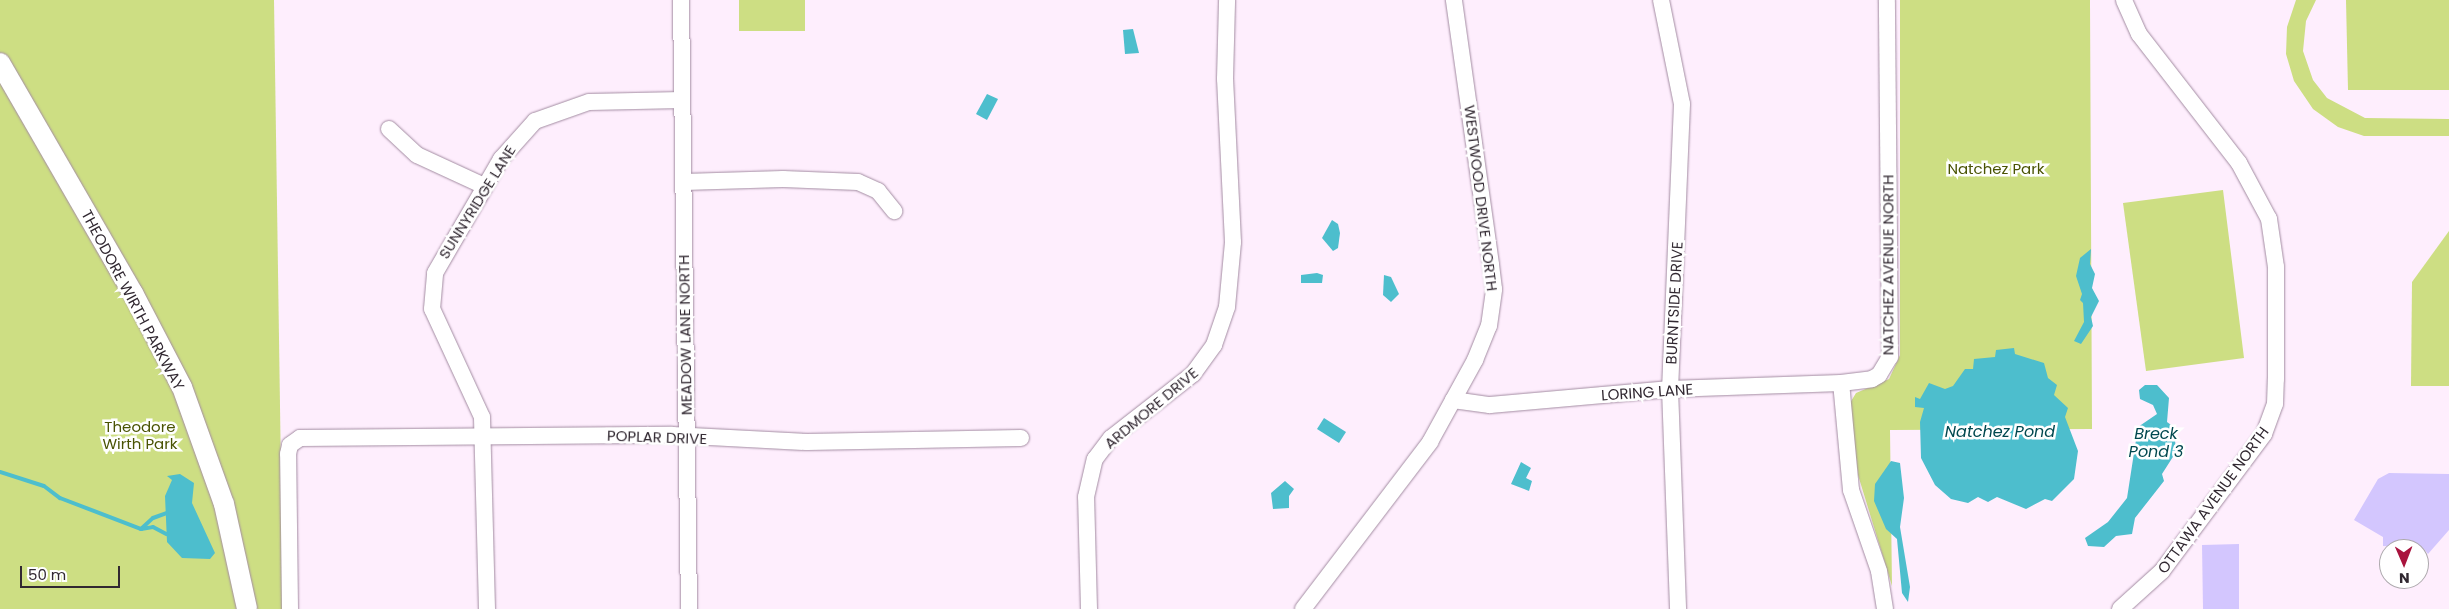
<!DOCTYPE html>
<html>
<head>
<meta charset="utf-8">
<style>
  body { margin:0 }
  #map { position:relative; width:2449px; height:609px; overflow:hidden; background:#feeefd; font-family:Poppins,sans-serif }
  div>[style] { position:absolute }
  .green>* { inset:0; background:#cdde83 }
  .water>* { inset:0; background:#4dbecd }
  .stream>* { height:4px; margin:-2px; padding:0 2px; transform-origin:2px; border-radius:2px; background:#4dbecd }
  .building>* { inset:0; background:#d3c6fe }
  .roads { filter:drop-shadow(0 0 1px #a38ca2) drop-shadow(0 0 1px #a38ca2) }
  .minor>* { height:16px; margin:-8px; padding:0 8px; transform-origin:8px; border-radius:8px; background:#fff }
  .tertiary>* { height:20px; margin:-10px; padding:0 10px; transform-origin:10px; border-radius:10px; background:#fff }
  span { translate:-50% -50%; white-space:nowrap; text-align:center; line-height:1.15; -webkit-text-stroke:5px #fff; paint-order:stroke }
  .park-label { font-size:15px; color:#495303 }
  .street-label { font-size:15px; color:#312831 }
  .water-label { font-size:16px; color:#00484f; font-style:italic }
  .north { position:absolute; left:2379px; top:539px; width:50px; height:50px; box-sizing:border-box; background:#fff; border:1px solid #ada9ad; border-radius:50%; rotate:179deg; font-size:14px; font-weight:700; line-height:20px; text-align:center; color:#312831 }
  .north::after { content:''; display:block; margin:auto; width:18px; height:22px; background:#a9133e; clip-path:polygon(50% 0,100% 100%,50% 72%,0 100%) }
  .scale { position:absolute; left:20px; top:566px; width:100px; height:22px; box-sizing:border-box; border:2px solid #312831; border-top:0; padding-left:6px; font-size:15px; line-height:18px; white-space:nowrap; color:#312831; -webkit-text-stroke:4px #fff; paint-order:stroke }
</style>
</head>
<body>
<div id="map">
  <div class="green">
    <div style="clip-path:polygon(0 0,274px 0,283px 609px,0 609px)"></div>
    <div style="clip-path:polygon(739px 0,805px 0,805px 31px,739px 31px)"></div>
    <div style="clip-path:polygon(1900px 0,2090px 0,2092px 429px,1890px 430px,1892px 586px,1858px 475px,1850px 403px,1856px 393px,1889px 379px,1900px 355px)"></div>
    <div style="clip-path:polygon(2296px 0,2316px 0,2306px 21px,2303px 51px,2313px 80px,2327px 98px,2365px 118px,2449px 119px,2449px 136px,2364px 136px,2338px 127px,2313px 109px,2294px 81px,2286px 54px,2287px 27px)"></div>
    <div style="clip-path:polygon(2346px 0,2449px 0,2449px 90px,2348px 90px)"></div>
    <div style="clip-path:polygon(2223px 190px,2244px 358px,2146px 371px,2123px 203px)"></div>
    <div style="clip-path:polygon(2449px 231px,2449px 386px,2411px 386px,2412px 282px)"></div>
  </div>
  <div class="water">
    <div style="clip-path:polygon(1133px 29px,1139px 53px,1125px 54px,1123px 30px)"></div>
    <div style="clip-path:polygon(987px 94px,998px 99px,987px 120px,976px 114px)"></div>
    <div style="clip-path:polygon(1332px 220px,1338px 224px,1340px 233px,1338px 248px,1333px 251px,1322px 238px)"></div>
    <div style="clip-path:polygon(2091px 249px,2090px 264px,2095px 274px,2092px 288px,2099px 301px,2091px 317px,2093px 326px,2081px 344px,2074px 341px,2084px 322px,2083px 303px,2080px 300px,2082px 294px,2076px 276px,2080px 258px)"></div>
    <div style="clip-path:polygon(1317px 273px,1323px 275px,1322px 283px,1301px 283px,1301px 275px)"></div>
    <div style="clip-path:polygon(1384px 275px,1391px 277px,1399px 294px,1391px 302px,1383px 295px)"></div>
    <div style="clip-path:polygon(2014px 348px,2015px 354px,2044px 363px,2048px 378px,2057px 385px,2054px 395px,2068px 408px,2065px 417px,2078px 451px,2074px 479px,2052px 501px,2045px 499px,2026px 509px,1997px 497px,1988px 502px,1978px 497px,1968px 503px,1951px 499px,1935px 485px,1921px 458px,1920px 422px,1924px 408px,1915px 407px,1915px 397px,1920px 399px,1929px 383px,1945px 389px,1953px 386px,1965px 369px,1973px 369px,1974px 359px,1995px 357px,1996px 350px)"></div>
    <div style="clip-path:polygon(2145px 385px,2157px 385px,2169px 398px,2167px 422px,2174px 427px,2176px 452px,2162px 474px,2164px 481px,2135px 518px,2132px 534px,2116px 536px,2104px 547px,2088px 546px,2085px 538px,2108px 522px,2127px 498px,2138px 427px,2157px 414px,2153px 405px,2140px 399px,2139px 390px)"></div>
    <div style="clip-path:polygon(1324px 418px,1346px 432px,1339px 443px,1317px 429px)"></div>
    <div style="clip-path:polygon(1891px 461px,1900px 463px,1904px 498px,1900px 527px,1910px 587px,1908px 602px,1902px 593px,1897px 539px,1886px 529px,1874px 501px,1875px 484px)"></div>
    <div style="clip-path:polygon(1521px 462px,1531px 468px,1526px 478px,1532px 481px,1529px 491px,1511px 484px)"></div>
    <div style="clip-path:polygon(180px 474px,194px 483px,192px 503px,215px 553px,210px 559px,182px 558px,167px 542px,165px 496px,172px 480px,167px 476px)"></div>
    <div style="clip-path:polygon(1285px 481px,1294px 489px,1289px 496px,1289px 508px,1273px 509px,1271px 493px)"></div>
  </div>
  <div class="stream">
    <div style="left:0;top:472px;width:46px;rotate:17.7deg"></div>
    <div style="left:44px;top:486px;width:20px;rotate:37deg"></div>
    <div style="left:60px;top:498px;width:87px;rotate:20.9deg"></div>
    <div style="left:141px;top:529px;width:16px;rotate:-43deg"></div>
    <div style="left:153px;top:518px;width:15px;rotate:-20deg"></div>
    <div style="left:141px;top:529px;width:12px;rotate:-9deg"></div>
    <div style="left:153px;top:527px;width:15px;rotate:28deg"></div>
  </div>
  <div class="building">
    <div style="clip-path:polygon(2389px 473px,2449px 474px,2449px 530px,2428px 554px,2424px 549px,2383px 546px,2383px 537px,2354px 520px,2378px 479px)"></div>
    <div style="clip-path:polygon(2239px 544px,2239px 609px,2203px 609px,2202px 545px)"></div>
  </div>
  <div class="roads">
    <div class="minor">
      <div style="left:681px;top:0;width:609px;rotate:89.25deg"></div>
      <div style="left:1661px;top:0;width:106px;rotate:78.6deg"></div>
      <div style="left:1682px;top:104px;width:285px;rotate:92.4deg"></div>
      <div style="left:1670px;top:389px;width:220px;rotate:87.9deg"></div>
      <div style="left:389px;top:129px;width:38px;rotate:43deg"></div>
      <div style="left:417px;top:155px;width:74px;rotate:24.8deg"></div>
      <div style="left:684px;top:182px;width:99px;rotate:-1.7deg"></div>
      <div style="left:783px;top:179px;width:75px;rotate:2.3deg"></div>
      <div style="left:858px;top:182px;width:22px;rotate:24deg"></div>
      <div style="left:878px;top:191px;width:26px;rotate:51deg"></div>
      <div style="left:1453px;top:400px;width:37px;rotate:8deg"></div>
      <div style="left:1490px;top:405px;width:181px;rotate:-5.1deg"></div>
      <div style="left:1670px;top:389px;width:171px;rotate:-2deg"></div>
      <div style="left:290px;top:609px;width:155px;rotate:-90.7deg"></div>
      <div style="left:288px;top:454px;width:9px;rotate:-77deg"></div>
      <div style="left:290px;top:445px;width:12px;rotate:-35deg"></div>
      <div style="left:300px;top:438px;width:372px;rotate:-0.5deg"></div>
      <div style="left:672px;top:435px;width:135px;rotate:3deg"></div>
      <div style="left:807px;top:442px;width:214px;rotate:-1.1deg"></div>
      <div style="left:487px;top:609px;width:192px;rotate:-91.5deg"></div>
      <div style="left:482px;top:417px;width:119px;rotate:-114.8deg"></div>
      <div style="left:432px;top:309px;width:36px;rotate:-85deg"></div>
      <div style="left:435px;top:273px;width:132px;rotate:-59.9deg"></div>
      <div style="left:501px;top:159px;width:51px;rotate:-48.2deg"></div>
      <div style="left:535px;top:121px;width:57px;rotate:-19.4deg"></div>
      <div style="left:589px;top:102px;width:93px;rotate:-1.2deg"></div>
      <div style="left:1089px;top:609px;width:112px;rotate:-91.5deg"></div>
      <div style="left:1086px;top:497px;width:39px;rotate:-77deg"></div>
      <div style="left:1095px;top:459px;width:26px;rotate:-53deg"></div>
      <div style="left:1111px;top:438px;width:104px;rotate:-38deg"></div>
      <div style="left:1193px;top:374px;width:36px;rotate:-54deg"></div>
      <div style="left:1214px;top:345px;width:40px;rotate:-71.1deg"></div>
      <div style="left:1227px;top:307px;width:65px;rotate:-84.7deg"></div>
      <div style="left:1233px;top:242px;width:163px;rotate:-92.8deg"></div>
      <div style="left:1225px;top:79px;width:79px;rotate:-88.5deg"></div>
      <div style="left:1303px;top:609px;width:210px;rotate:-52.7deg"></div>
      <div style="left:1430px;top:442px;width:94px;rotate:-61.2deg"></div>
      <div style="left:1475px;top:360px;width:37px;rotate:-68deg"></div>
      <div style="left:1489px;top:326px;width:37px;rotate:-82deg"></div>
      <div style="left:1494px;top:289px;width:25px;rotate:-97deg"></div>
      <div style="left:1491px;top:264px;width:267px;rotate:-98deg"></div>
      <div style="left:1885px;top:609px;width:38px;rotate:-99deg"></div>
      <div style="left:1879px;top:571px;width:86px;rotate:-109.1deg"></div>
      <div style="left:1851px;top:490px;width:107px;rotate:-95.3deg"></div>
      <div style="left:1841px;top:383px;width:31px;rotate:-7deg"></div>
      <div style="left:1872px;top:379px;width:8px;rotate:-30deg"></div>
      <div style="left:1879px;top:375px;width:21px;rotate:-59deg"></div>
      <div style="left:1890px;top:357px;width:357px;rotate:-90.5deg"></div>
      <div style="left:2120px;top:609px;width:57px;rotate:-42.1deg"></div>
      <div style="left:2162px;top:571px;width:171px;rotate:-53.3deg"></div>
      <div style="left:2264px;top:434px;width:32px;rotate:-70deg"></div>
      <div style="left:2275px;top:404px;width:25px;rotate:-88deg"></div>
      <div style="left:2276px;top:379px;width:112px;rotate:-90deg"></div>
      <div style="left:2276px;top:267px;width:49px;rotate:-98.3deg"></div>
      <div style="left:2269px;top:219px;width:64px;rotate:-118.2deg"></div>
      <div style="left:2239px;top:163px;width:163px;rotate:-127.8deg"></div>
      <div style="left:2139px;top:34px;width:37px;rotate:-114deg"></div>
    </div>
    <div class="tertiary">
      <div style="left:0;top:63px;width:266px;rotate:60deg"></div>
      <div style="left:133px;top:293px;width:106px;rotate:62.5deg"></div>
      <div style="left:182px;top:387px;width:124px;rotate:70.3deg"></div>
      <div style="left:224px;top:504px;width:107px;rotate:77.6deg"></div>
    </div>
  </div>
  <div class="park-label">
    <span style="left:1996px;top:169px">Natchez Park</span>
    <span style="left:140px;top:435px">Theodore<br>Wirth Park</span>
  </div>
  <div class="street-label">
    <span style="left:1481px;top:198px;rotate:83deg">WESTWOOD DRIVE NORTH</span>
    <span style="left:477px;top:202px;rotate:-58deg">SUNNYRIDGE LANE</span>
    <span style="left:1888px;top:265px;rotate:-90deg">NATCHEZ AVENUE NORTH</span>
    <span style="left:133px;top:300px;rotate:62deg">THEODORE WIRTH PARKWAY</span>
    <span style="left:1674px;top:303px;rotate:-87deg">BURNTSIDE DRIVE</span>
    <span style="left:685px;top:335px;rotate:-91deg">MEADOW LANE NORTH</span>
    <span style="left:1647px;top:392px;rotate:-4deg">LORING LANE</span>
    <span style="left:1151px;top:408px;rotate:-40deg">ARDMORE DRIVE</span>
    <span style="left:657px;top:437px;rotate:2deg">POPLAR DRIVE</span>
    <span style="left:2213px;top:500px;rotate:-54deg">OTTAWA AVENUE NORTH</span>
  </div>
  <div class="water-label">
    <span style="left:2000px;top:432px">Natchez Pond</span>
    <span style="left:2156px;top:443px">Breck<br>Pond 3</span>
  </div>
  <div class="north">N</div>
  <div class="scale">50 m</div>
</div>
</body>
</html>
